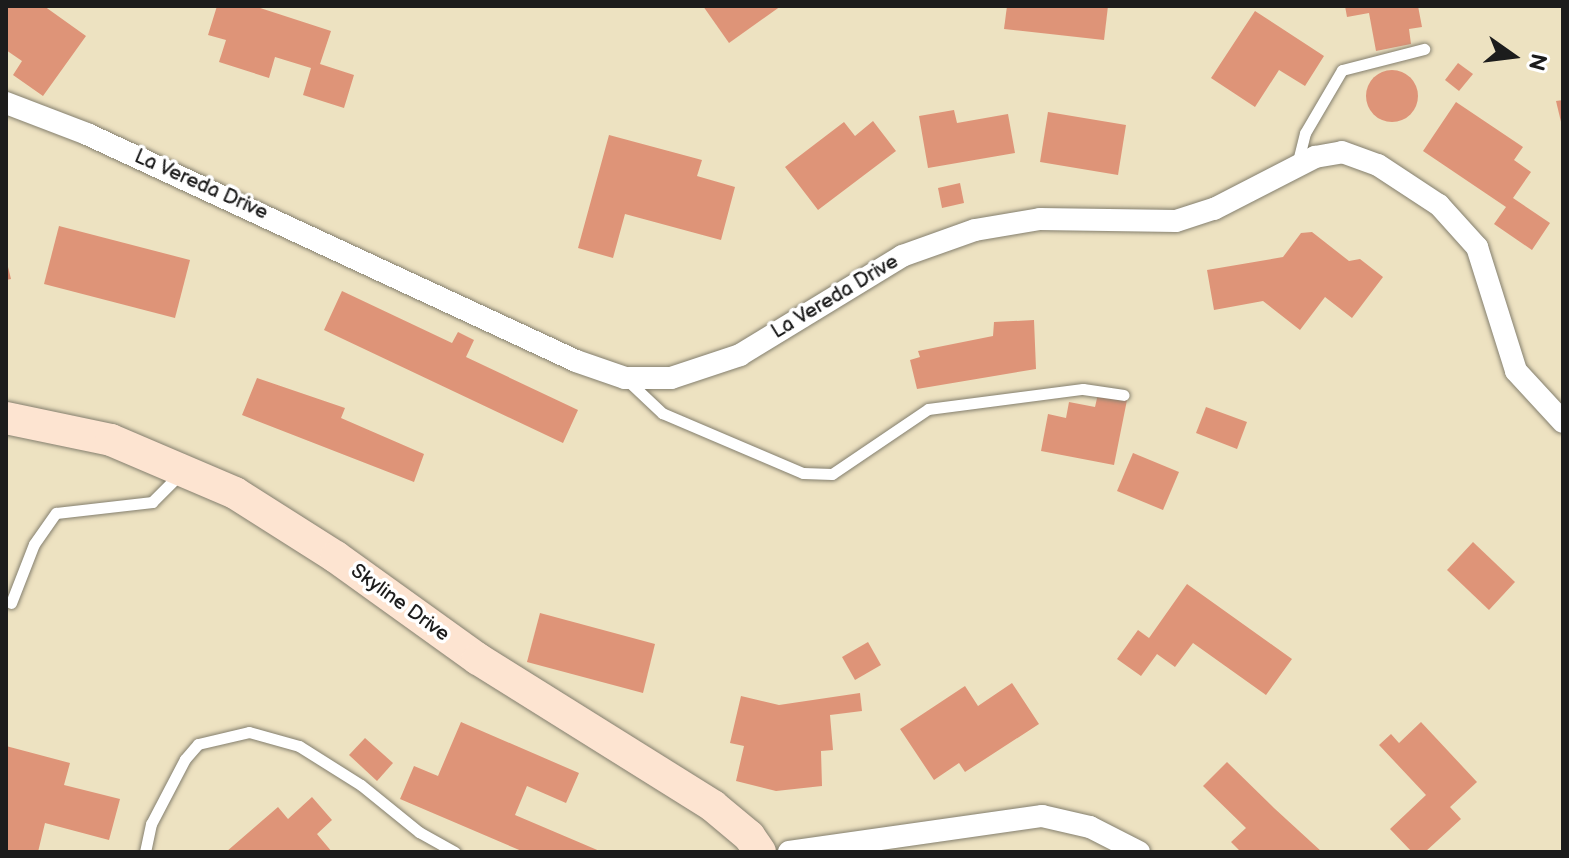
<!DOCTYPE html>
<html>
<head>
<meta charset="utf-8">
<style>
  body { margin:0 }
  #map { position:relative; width:1569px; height:858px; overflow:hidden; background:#ede2c1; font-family:"Balsamiq Sans",sans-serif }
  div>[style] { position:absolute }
  .building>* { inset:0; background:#de9478 }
  .round { border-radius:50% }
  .roads { filter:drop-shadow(0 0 2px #847f6e) drop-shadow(0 0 2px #847f6e) }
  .lane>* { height:11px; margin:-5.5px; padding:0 5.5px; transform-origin:5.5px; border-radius:5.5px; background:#fff }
  .street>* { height:22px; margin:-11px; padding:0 11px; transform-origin:11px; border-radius:11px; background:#fff }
  .secondary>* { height:32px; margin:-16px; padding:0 16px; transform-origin:16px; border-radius:16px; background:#fde4d1 }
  span { translate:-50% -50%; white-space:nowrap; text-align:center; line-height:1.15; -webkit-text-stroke:7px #fff; paint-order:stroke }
  .street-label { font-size:20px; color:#1c1c1c }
  .frame { position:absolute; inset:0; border:8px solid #1c1c1c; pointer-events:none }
  .north { position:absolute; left:1473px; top:16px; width:80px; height:80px; -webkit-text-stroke:6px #fff; paint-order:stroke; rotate:104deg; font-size:22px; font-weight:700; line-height:32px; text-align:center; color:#1c1c1c }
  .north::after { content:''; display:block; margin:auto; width:28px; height:36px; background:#1c1c1c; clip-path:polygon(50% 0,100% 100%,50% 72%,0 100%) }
</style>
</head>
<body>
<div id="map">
  <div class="building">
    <div style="clip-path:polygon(6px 6px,44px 6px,86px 36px,43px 96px,13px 75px,22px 61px,6px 50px)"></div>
    <div style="clip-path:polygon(217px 6px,254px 6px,331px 31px,320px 64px,354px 75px,344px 108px,303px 95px,311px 68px,275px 57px,269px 78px,219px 62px,226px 40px,208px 35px)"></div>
    <div style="clip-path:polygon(703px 6px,781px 6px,729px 43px)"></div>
    <div style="clip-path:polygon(1007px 6px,1108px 6px,1104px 40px,1004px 29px)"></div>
    <div style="clip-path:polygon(1345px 6px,1418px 6px,1422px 27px,1409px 29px,1411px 44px,1376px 51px,1369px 13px,1347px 17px)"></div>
    <div style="clip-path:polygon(1255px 11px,1324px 56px,1305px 86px,1279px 70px,1255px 107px,1211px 78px)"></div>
    <div style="clip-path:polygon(1458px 63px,1473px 74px,1459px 91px,1445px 80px)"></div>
    <div class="round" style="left:1366px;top:70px;width:52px;height:52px"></div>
    <div style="clip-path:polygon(1563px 100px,1563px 125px,1562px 126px,1556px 101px)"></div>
    <div style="clip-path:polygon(1456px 102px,1523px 147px,1514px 160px,1531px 172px,1513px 198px,1550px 223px,1532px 250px,1494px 224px,1506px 207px,1423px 151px)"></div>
    <div style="clip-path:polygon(954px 110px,957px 123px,1008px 114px,1015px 153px,928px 168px,919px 116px)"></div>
    <div style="clip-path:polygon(1048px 112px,1126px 125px,1118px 175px,1040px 162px)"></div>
    <div style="clip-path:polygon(873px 121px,896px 151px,818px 210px,785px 167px,844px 122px,855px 136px)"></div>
    <div style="clip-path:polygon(609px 135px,702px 160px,697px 176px,735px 187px,721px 240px,625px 214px,613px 258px,578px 248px)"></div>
    <div style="clip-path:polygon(960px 183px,964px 203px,942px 208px,938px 188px)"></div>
    <div style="clip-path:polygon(59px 226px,190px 260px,175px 318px,44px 284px)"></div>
    <div style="clip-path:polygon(1312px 232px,1349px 261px,1360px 259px,1383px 277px,1352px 318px,1325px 297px,1300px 330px,1263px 301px,1214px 310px,1207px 270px,1283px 257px,1301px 233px)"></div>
    <div style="clip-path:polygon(6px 259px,11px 279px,6px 280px)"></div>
    <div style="clip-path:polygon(342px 291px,452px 343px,458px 332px,474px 340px,466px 357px,578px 410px,563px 443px,324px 330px)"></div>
    <div style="clip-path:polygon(1034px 320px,1036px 369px,917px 389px,910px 360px,920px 357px,918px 351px,993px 336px,994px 322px)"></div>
    <div style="clip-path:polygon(257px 378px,345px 408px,341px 418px,424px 454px,414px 482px,242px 415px)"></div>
    <div style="clip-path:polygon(1098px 394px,1127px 400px,1114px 465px,1041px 451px,1048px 414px,1066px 418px,1069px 402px,1095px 407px)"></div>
    <div style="clip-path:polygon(1206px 407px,1247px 422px,1237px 449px,1196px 433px)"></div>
    <div style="clip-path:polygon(1133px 453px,1179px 472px,1163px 510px,1117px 491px)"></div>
    <div style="clip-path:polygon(1473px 542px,1515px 582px,1489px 610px,1447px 570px)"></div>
    <div style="clip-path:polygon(1187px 584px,1292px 659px,1266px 695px,1193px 643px,1175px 667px,1157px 654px,1141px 676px,1117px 659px,1138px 630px,1149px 638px)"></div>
    <div style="clip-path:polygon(540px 613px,655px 644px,643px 693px,527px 662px)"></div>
    <div style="clip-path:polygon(868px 642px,881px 665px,855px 680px,842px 657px)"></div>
    <div style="clip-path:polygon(1012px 683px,1039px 724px,965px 772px,959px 763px,934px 780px,900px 729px,965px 686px,978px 706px)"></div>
    <div style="clip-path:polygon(860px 693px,862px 711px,830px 715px,833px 750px,821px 751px,822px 786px,776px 791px,736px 781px,744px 746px,730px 743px,741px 696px,779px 705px)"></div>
    <div style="clip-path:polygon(461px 722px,579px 773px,566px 803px,527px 786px,515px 815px,602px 852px,524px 852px,400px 799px,414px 766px,438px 776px)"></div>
    <div style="clip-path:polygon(1421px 722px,1477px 782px,1450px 807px,1461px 819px,1425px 852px,1412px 852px,1390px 829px,1426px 795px,1379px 745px,1391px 734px,1399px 743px)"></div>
    <div style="clip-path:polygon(365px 738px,393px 763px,377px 781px,349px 755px)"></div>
    <div style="clip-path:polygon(6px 746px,70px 763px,64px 785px,120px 799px,109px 840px,45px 823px,38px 852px,6px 852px)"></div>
    <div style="clip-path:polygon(1227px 762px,1274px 808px,1322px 852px,1241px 852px,1231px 842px,1246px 828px,1203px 786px)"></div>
    <div style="clip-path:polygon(312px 797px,332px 820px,317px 834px,332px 852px,226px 852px,278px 807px,288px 819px)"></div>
  </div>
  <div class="roads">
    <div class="lane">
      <div style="left:1297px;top:165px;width:33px;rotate:-76deg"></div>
      <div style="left:1305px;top:133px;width:73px;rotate:-59.6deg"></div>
      <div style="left:1342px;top:70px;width:85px;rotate:-14.4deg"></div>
      <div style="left:626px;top:379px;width:50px;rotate:43.4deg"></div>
      <div style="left:662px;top:413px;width:153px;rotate:23.1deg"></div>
      <div style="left:803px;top:473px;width:29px;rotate:2deg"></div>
      <div style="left:832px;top:474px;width:116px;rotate:-34.1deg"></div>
      <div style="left:928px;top:409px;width:156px;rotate:-7.4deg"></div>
      <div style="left:1083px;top:389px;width:41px;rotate:8.3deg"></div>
      <div style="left:11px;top:603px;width:63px;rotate:-68.7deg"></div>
      <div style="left:34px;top:544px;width:38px;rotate:-55deg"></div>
      <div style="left:56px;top:513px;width:97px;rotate:-6.5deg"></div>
      <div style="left:152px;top:502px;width:41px;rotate:-45deg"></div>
      <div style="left:145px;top:852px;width:29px;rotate:-78deg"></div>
      <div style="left:151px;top:824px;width:73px;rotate:-62.4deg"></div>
      <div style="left:185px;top:759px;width:20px;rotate:-49deg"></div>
      <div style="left:198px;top:744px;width:52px;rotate:-13.2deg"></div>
      <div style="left:249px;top:732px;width:52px;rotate:15.6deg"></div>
      <div style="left:299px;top:746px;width:73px;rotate:32.2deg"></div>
      <div style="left:361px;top:785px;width:75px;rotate:39deg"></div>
      <div style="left:419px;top:832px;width:41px;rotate:29.1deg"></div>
    </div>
    <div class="street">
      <div style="left:6px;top:103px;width:87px;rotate:20.9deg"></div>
      <div style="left:87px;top:134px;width:539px;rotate:24.9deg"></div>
      <div style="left:576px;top:361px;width:52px;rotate:19.1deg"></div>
      <div style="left:625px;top:378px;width:46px"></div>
      <div style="left:671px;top:378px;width:73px;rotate:-18.4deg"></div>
      <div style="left:740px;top:355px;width:190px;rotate:-31.4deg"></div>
      <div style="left:902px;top:256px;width:77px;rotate:-19.6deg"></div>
      <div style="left:975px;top:230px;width:66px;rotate:-9.6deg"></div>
      <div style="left:1040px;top:219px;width:136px;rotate:0.8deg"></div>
      <div style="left:1176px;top:221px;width:40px;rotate:-18deg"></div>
      <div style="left:1214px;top:209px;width:114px;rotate:-27.2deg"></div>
      <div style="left:1315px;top:157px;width:27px;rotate:-10deg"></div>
      <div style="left:1342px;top:152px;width:38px;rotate:20deg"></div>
      <div style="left:1378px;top:165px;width:73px;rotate:33.3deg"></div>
      <div style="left:1439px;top:205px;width:57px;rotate:47.9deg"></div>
      <div style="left:1477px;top:247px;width:130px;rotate:72.5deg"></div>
      <div style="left:1516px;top:371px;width:69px;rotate:47.3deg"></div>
      <div style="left:789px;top:852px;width:256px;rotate:-8.1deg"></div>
      <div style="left:1042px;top:816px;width:49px;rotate:12.9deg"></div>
      <div style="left:1090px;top:827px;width:55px;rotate:27deg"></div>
    </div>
    <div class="secondary">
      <div style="left:6px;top:418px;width:107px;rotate:11.8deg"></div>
      <div style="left:111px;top:440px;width:135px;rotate:23.1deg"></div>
      <div style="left:235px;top:493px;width:120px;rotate:32.4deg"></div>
      <div style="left:336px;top:557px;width:175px;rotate:35.7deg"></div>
      <div style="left:478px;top:659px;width:277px;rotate:32deg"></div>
      <div style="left:713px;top:806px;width:47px;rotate:39.8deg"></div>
      <div style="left:749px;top:836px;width:19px;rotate:55deg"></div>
    </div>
  </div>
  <div class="street-label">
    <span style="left:201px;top:185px;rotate:24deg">La Vereda Drive</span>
    <span style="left:835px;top:297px;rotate:-31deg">La Vereda Drive</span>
    <span style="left:400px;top:603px;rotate:36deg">Skyline Drive</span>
  </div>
  <div class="frame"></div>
  <div class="north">N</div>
</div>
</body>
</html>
